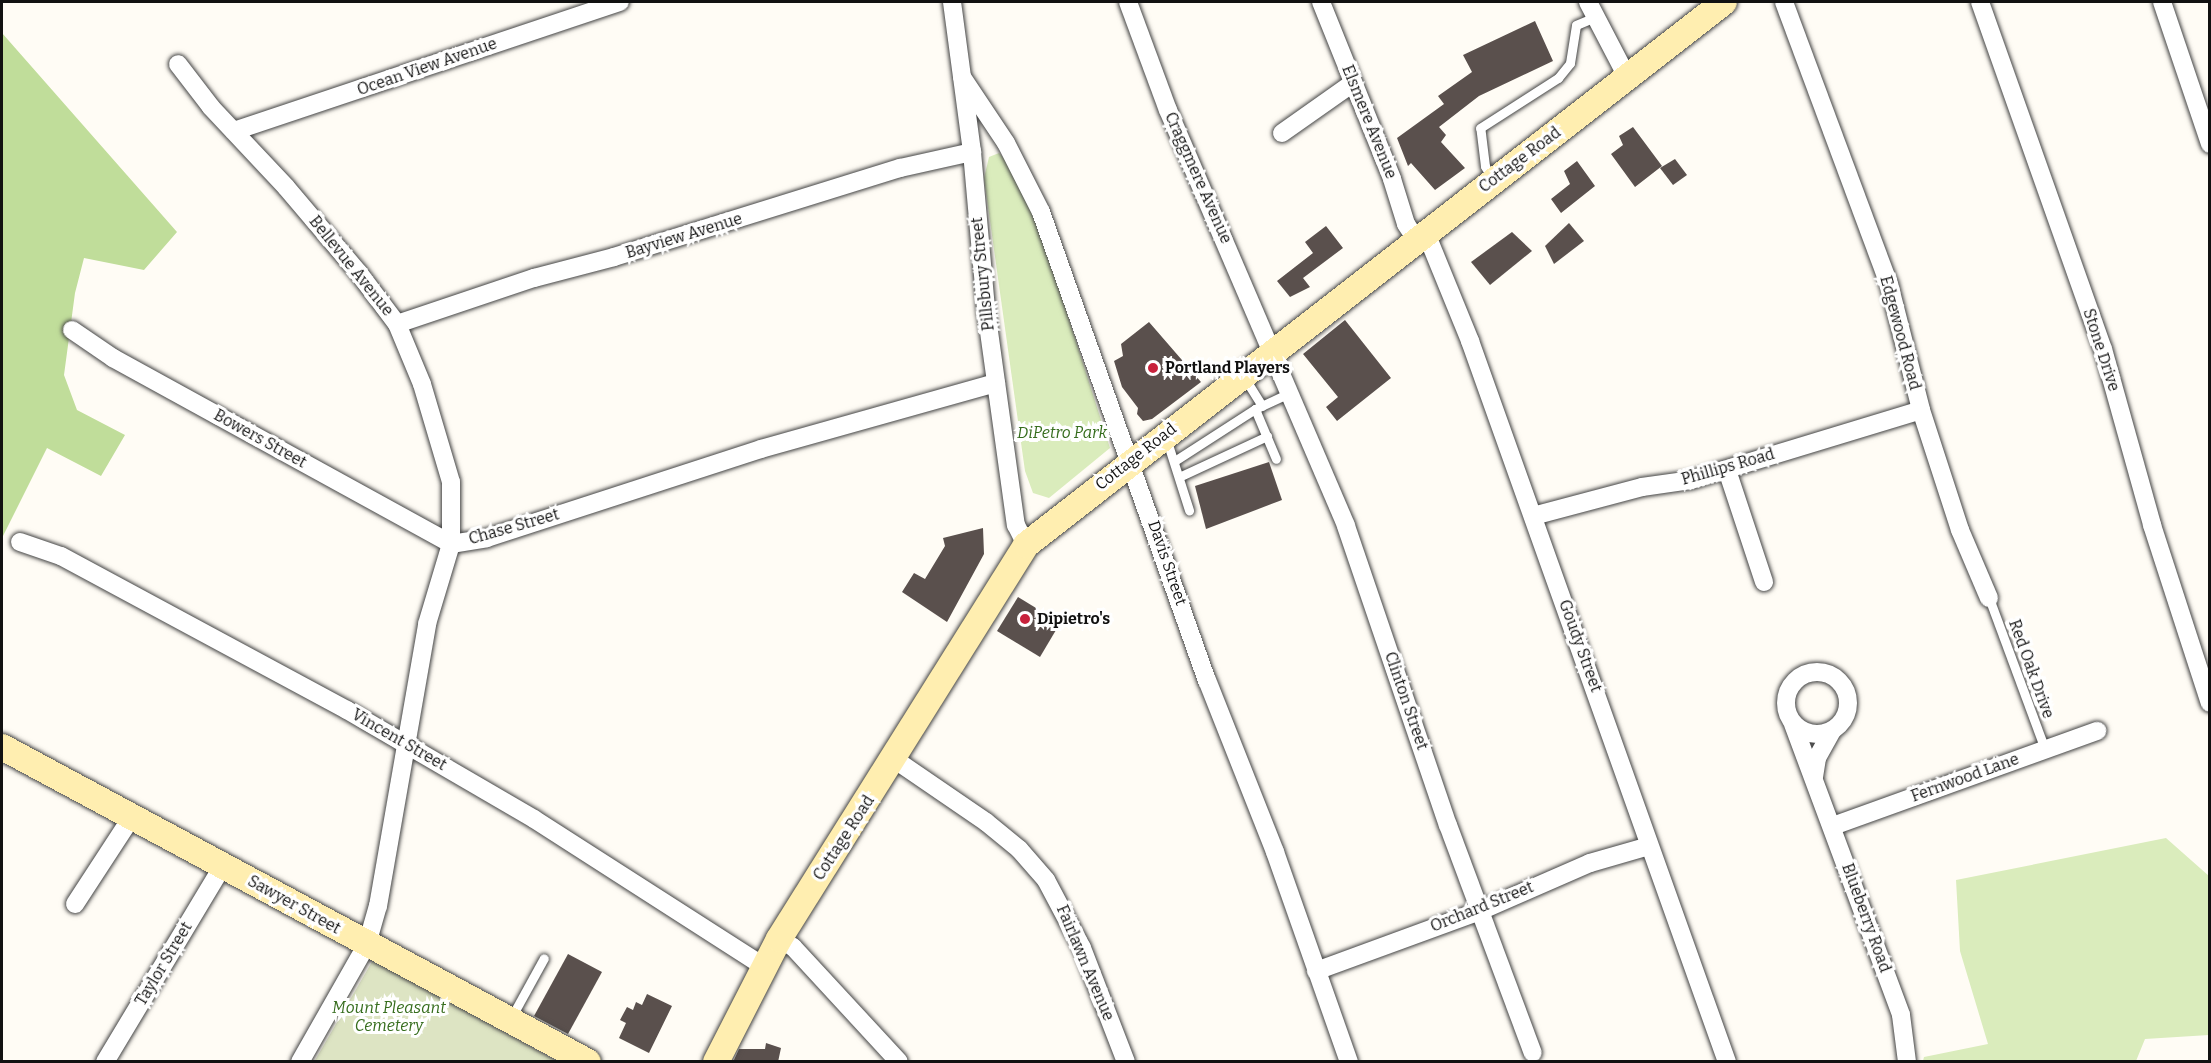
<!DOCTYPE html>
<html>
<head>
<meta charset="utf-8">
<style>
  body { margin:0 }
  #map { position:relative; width:2211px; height:1063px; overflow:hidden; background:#fffcf5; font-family:Bitter,serif }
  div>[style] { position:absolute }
  .green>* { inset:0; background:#daecbc }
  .forest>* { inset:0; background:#c0dd9a }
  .cemetery>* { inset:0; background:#dde4c3 }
  .building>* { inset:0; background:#5a504d }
  .roads { filter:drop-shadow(0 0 2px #444) drop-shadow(0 0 2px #444) }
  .lane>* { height:9px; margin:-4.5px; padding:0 4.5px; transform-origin:4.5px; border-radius:4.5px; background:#fff }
  .street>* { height:18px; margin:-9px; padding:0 9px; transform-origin:9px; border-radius:9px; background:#fff }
  .street>.ring { margin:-9px; padding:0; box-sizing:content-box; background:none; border:18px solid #fff; border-radius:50% }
  .secondary>* { height:26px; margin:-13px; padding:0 13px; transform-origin:13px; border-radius:13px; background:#ffeeb0 }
  .dots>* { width:16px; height:16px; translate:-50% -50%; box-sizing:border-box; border:3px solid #fff; border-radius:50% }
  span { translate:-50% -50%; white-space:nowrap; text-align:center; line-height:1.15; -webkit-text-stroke:6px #fff; paint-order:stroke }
  .street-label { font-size:16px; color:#111 }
  .poi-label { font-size:16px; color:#111; font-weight:700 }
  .left { translate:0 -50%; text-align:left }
  .park-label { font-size:16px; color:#366d1d; font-style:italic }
  .frame { position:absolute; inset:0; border:3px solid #111; pointer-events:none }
</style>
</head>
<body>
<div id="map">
  <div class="green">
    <div style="clip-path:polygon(999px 153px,1011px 166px,1037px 219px,1110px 448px,1049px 498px,1033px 493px,1025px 471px,984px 178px,989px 157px)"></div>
    <div style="clip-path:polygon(2166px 838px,2209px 876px,2209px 1035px,2145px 1039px,2136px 1061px,1923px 1061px,1924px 1057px,1988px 1044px,1960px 951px,1956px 880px)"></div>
  </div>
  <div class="forest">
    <div style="clip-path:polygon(2px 33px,177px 232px,144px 270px,84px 258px,75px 293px,64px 375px,77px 410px,125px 435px,101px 476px,47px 448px,2px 538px)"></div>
  </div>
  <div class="cemetery">
    <div style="clip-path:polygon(373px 960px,557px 1061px,314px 1062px)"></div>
  </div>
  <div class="building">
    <div style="clip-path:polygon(1535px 21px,1553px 61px,1479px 96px,1439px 127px,1446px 135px,1441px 142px,1465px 168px,1435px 190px,1411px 163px,1408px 166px,1397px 138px,1444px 104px,1438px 96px,1472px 72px,1463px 55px)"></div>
    <div style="clip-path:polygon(1633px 127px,1662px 166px,1635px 187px,1611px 154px,1623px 145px,1619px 136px)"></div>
    <div style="clip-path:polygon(1675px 159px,1687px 175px,1673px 185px,1660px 168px)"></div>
    <div style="clip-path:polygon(1577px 161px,1595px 186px,1561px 213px,1551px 199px,1570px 184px,1564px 171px)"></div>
    <div style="clip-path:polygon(1569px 223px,1584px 241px,1554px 264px,1545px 246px)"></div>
    <div style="clip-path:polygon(1326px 226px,1343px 248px,1303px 278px,1310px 287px,1290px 297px,1277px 281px,1313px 253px,1305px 242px)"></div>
    <div style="clip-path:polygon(1512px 232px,1532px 251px,1490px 285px,1471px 262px)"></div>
    <div style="clip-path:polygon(1345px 320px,1391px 378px,1337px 421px,1326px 407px,1338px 397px,1303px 354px)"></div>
    <div style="clip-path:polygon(1149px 322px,1201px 382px,1152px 419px,1143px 421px,1137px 414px,1138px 408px,1122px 387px,1114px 361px,1123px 356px,1121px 344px)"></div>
    <div style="clip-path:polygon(1269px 462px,1282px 500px,1206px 529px,1195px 486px)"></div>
    <div style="clip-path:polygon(983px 528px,984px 554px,947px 622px,902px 592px,914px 573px,925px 579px,945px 546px,943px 538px)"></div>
    <div style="clip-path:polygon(1018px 597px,1036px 608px,1056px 630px,1040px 657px,997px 631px)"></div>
    <div style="clip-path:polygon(568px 954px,602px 972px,568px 1034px,534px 1016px)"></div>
    <div style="clip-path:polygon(647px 994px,672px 1006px,649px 1053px,619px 1038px,626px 1023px,620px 1020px,627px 1007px,633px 1010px,636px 1002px,642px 1005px)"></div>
    <div style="clip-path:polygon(766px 1043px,781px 1048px,778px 1062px,733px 1062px,739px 1049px,765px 1049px)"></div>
  </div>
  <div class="roads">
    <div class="lane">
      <div style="left:1493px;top:180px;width:16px;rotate:-120deg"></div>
      <div style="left:1485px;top:166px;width:38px;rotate:-97deg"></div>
      <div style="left:1480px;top:128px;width:93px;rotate:-32.7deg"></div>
      <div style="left:1558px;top:78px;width:19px;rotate:-51deg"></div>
      <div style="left:1570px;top:63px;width:38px;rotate:-81deg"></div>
      <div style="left:1576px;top:25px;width:21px;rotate:-23deg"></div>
      <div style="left:1244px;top:377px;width:34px;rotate:58deg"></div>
      <div style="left:1255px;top:409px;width:54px;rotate:67.2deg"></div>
      <div style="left:1166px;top:438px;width:76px;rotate:72.3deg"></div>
      <div style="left:1176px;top:460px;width:94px;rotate:-32.8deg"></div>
      <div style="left:1255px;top:409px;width:40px;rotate:-25deg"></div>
      <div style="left:1181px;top:476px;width:95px;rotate:-24.9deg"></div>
      <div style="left:1989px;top:598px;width:161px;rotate:69.7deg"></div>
      <div style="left:511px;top:1018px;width:68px;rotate:-61.2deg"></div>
    </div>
    <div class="street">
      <div style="left:952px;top:2px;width:151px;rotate:82.4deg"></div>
      <div style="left:972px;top:152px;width:159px;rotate:84.9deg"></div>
      <div style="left:986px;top:310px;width:217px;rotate:82.1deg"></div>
      <div style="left:1016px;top:525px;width:22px;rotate:63deg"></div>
      <div style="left:1128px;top:2px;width:115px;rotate:69.7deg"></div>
      <div style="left:1168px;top:110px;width:452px;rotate:66.8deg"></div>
      <div style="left:1346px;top:526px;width:316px;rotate:71.2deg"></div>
      <div style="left:1448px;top:825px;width:243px;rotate:69.6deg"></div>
      <div style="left:1321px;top:2px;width:191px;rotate:68.1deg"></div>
      <div style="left:1392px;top:179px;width:47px;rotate:72.7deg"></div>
      <div style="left:1406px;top:224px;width:20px;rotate:57deg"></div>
      <div style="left:1588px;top:2px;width:85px;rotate:62.5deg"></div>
      <div style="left:1784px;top:2px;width:301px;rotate:69.6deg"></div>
      <div style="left:1889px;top:284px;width:130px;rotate:75.7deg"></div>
      <div style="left:1921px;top:410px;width:126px;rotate:72deg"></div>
      <div style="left:1960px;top:530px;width:74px;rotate:66.9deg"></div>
      <div style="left:1980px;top:2px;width:368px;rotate:70.5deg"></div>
      <div style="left:2103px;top:349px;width:183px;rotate:74.4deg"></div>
      <div style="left:2152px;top:525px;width:187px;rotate:72deg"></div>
      <div style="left:2162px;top:2px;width:150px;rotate:71.3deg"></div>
      <div style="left:962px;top:77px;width:79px;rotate:56.3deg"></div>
      <div style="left:1006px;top:143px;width:77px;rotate:63.1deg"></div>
      <div style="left:1041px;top:212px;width:497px;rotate:70.5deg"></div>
      <div style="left:1207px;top:680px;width:185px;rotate:68.4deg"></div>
      <div style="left:1275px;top:852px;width:223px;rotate:70.6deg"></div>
      <div style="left:234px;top:131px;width:407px;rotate:-18.5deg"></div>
      <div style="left:1282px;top:133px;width:87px;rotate:-35.2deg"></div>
      <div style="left:1426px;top:233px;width:117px;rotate:67.8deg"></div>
      <div style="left:1470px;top:341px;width:765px;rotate:70.38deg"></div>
      <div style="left:397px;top:324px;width:145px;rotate:-18.6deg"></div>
      <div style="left:534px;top:278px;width:83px;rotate:-14.7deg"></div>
      <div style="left:614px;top:257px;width:300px;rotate:-17.3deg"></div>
      <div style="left:900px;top:168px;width:74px;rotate:-12.5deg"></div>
      <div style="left:72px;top:330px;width:50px;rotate:34.3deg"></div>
      <div style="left:113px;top:358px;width:386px;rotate:28.8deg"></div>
      <div style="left:451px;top:544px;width:62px;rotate:-90deg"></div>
      <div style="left:451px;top:482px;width:102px;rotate:-106.5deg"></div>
      <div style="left:422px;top:384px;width:65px;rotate:-112.6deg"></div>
      <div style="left:397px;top:324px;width:65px;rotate:-126.9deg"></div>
      <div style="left:358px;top:272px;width:111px;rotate:-130.3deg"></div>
      <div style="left:286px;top:187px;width:110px;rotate:-133.2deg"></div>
      <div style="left:211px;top:107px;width:54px;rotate:-127.5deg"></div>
      <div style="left:1727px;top:470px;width:118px;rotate:71.7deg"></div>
      <div style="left:1533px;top:516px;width:113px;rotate:-14.9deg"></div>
      <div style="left:1642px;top:487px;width:49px;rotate:-8.1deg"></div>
      <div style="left:1691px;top:480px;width:240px;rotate:-16.9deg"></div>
      <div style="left:20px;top:542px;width:43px;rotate:18.9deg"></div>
      <div style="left:61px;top:556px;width:325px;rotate:28.3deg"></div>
      <div style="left:347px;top:710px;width:216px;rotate:30.2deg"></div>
      <div style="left:534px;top:819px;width:272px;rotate:32.7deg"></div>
      <div class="ring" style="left:1786px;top:672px;width:44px;height:44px"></div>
      <div style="left:1793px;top:724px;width:310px;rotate:69.6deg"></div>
      <div style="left:1901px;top:1015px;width:47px;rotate:82.7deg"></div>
      <div style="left:894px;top:759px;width:112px;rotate:34.4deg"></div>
      <div style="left:986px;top:822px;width:43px;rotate:39.3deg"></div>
      <div style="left:1019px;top:849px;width:41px;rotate:48.9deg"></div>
      <div style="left:1046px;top:880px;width:77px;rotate:62.1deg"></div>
      <div style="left:1082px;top:948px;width:122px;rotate:68.9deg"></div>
      <div style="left:1814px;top:777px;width:19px;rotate:-81deg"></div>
      <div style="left:1817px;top:758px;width:31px;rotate:-61deg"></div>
      <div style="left:1833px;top:826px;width:281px;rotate:-19.8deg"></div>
      <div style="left:75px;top:904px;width:103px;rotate:-56.9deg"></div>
      <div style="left:779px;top:939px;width:16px;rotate:30deg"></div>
      <div style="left:793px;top:947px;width:156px;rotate:47.3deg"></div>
      <div style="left:1316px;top:971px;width:175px;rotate:-20.1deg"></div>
      <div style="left:1480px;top:911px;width:120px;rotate:-23.6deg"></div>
      <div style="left:1590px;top:863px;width:61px;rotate:-16.1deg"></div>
      <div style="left:105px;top:1062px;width:229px;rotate:-59deg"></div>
      <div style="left:300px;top:1062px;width:136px;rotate:-60.4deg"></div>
      <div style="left:367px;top:944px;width:40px;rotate:-74deg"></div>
      <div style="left:378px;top:906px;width:286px;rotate:-80.1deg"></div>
      <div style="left:427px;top:624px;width:84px;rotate:-73.3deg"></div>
      <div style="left:451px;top:544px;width:36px;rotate:-9deg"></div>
      <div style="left:487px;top:538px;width:288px;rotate:-18deg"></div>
      <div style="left:761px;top:449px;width:244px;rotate:-15.7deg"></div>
    </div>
    <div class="secondary">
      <div style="left:2px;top:747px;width:665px;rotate:28.26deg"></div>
      <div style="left:716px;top:1062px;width:138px;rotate:-62.9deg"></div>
      <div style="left:779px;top:939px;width:465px;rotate:-57.9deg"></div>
      <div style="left:1026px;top:545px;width:884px;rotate:-37.88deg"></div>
    </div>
  </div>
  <div class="dots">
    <div style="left:1153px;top:368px;background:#c8223c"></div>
    <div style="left:1025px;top:619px;background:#c8223c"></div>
  </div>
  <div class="street-label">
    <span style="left:427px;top:67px;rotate:-19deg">Ocean View Avenue</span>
    <span style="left:1369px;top:122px;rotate:68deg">Elsmere Avenue</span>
    <span style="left:1520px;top:160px;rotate:-37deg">Cottage Road</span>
    <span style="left:1198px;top:178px;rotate:66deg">Craggmere Avenue</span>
    <span style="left:684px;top:236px;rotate:-17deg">Bayview Avenue</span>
    <span style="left:351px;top:266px;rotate:51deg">Bellevue Avenue</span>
    <span style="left:983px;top:274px;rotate:-96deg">Pillsbury Street</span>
    <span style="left:1900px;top:333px;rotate:75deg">Edgewood Road</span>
    <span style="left:2101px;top:350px;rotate:72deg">Stone Drive</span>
    <span style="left:260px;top:439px;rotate:29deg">Bowers Street</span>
    <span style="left:1136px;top:457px;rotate:-38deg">Cottage Road</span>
    <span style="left:1728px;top:467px;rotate:-16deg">Phillips Road</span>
    <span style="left:514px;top:527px;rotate:-16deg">Chase Street</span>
    <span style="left:1167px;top:563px;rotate:71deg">Davis Street</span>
    <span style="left:1580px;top:646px;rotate:70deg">Goudy Street</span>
    <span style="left:2031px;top:669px;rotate:70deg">Red Oak Drive</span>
    <span style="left:1406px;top:701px;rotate:71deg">Clinton Street</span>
    <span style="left:399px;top:740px;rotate:30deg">Vincent Street</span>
    <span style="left:1965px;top:778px;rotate:-20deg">Fernwood Lane</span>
    <span style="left:844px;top:838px;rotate:-57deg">Cottage Road</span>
    <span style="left:294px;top:905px;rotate:29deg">Sawyer Street</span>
    <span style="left:1482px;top:907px;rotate:-22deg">Orchard Street</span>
    <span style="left:1866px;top:918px;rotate:70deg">Blueberry Road</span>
    <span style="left:1085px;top:963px;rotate:67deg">Fairlawn Avenue</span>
    <span style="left:164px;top:964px;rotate:-59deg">Taylor Street</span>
  </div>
  <div class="poi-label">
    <span class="left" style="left:1165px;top:368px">Portland Players</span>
    <span class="left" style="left:1037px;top:619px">Dipietro's</span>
  </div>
  <div class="park-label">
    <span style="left:1062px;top:433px">DiPetro Park</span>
    <span style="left:389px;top:1017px">Mount Pleasant<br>Cemetery</span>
  </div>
  <div class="frame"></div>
</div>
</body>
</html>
